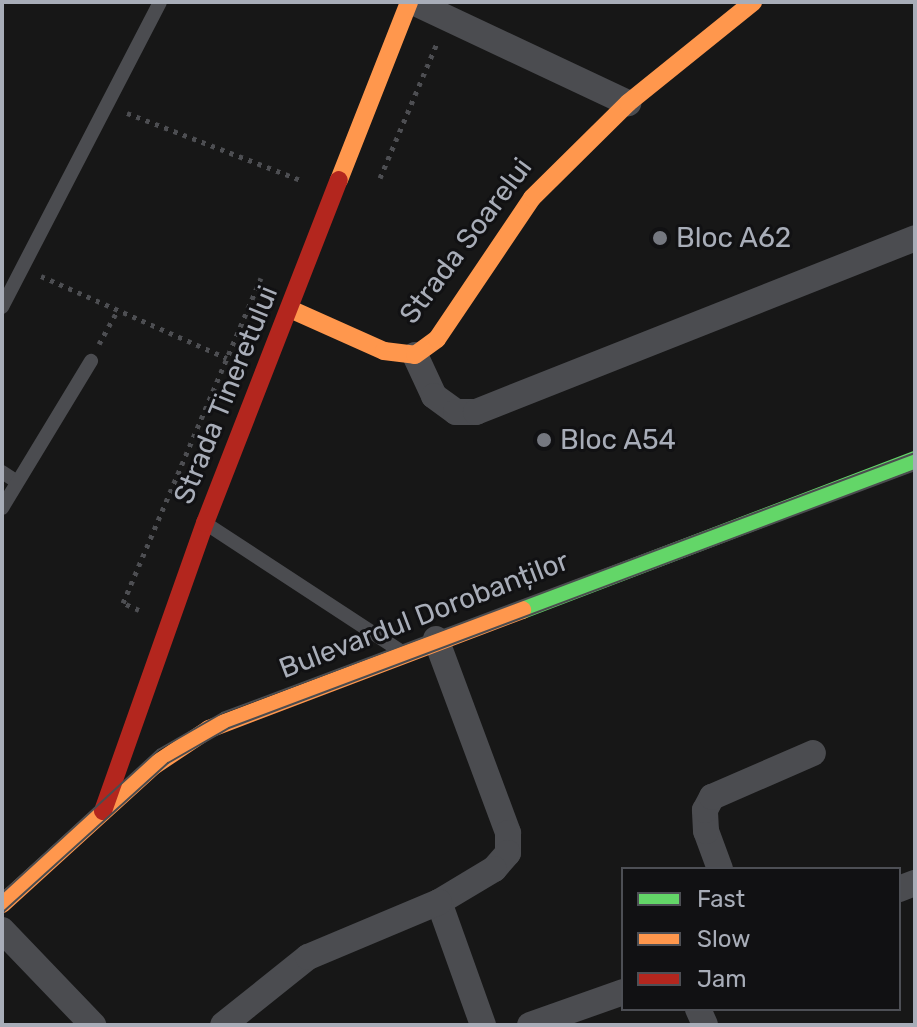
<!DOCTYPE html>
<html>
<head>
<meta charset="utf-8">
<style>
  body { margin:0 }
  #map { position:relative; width:917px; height:1027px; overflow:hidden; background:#171717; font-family:Rubik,sans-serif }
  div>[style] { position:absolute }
  .path>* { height:5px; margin-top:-2.5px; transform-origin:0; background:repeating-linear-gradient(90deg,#4d4e52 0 4px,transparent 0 10px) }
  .lane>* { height:14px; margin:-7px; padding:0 7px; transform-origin:7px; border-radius:7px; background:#4b4c50 }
  .street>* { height:26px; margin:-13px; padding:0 13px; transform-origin:13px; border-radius:13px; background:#4b4c50 }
  .fast>* { height:18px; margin:-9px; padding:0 9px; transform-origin:9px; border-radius:9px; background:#63d668 }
  .slow>* { height:18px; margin:-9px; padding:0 9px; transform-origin:9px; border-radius:9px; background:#ff974d }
  .jam>* { height:18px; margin:-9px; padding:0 9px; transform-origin:9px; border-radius:9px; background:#b3261e }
  .tram>* { height:2px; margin:-1px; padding:0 1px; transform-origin:1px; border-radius:1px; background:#4b4c4f }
  .dots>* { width:22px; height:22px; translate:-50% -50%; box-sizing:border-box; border:4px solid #111113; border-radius:50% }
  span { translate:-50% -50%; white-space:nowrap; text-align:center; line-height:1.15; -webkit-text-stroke:6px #111113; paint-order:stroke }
  .poi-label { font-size:28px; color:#a8adb8 }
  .left { translate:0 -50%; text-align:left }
  .street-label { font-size:28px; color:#a8adb8 }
  .frame { position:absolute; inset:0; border:4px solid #a8adb8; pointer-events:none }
  .legend { position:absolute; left:621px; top:867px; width:280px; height:144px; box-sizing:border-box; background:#111113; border:2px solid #4d4f55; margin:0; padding:10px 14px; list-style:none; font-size:24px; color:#a8adb8 }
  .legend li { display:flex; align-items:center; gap:16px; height:40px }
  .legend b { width:40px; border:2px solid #4d4f55 }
</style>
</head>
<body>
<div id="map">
  <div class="path">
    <div style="left:127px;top:113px;width:186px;rotate:21.1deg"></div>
    <div style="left:380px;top:178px;width:147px;rotate:-67.1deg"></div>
    <div style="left:41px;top:276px;width:203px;rotate:23.8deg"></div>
    <div style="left:99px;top:344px;width:39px;rotate:-61deg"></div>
    <div style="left:139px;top:610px;width:17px;rotate:-156deg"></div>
    <div style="left:123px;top:603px;width:353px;rotate:-67deg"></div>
  </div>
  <div class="lane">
    <div style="left:2px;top:307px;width:343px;rotate:-62.6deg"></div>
    <div style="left:2px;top:472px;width:17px;rotate:33deg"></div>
    <div style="left:2px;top:508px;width:172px;rotate:-58.8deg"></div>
    <div style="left:205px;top:523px;width:232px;rotate:33.2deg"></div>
  </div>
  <div class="street">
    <div style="left:413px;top:2px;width:238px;rotate:25.2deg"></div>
    <div style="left:415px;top:355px;width:45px;rotate:65.1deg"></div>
    <div style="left:434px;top:396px;width:27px;rotate:36deg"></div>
    <div style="left:456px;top:412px;width:20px"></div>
    <div style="left:476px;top:412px;width:472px;rotate:-21.6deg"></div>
    <div style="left:436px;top:639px;width:207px;rotate:69.6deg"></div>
    <div style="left:508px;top:833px;width:20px;rotate:90deg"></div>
    <div style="left:508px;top:853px;width:21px;rotate:131deg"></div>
    <div style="left:494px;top:869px;width:64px;rotate:149deg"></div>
    <div style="left:439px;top:902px;width:131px;rotate:70.3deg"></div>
    <div style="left:720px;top:869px;width:40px;rotate:-110.2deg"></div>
    <div style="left:706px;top:831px;width:21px;rotate:-93deg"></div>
    <div style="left:705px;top:810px;width:15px;rotate:-62deg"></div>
    <div style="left:712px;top:797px;width:110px;rotate:-23.5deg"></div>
    <div style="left:899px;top:889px;width:17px;rotate:-21deg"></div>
    <div style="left:2px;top:930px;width:132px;rotate:46.2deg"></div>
    <div style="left:698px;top:1009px;width:17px;rotate:66deg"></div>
    <div style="left:223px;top:1025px;width:109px;rotate:-38.7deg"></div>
    <div style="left:308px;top:957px;width:142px;rotate:-22.8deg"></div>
    <div style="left:530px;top:1025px;width:99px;rotate:-19.5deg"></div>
  </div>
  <div class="fast">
    <div style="left:522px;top:610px;width:421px;rotate:-20.9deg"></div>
  </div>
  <div class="slow">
    <div style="left:339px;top:180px;width:191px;rotate:-68.5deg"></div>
    <div style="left:290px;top:309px;width:103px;rotate:24.1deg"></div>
    <div style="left:384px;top:351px;width:31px;rotate:7deg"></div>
    <div style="left:415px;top:355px;width:27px;rotate:-36deg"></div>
    <div style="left:437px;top:339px;width:170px;rotate:-56deg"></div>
    <div style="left:532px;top:198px;width:135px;rotate:-44.7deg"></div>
    <div style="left:628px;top:103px;width:161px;rotate:-38.9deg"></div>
    <div style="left:2px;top:904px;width:207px;rotate:-42.3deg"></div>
    <div style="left:155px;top:765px;width:65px;rotate:-33.7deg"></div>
    <div style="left:209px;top:729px;width:335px;rotate:-20.8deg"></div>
  </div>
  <div class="jam">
    <div style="left:103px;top:811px;width:306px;rotate:-70.5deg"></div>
    <div style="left:205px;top:523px;width:368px;rotate:-68.7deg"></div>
  </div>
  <div class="tram">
    <div style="left:2px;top:893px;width:212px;rotate:-42.5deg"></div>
    <div style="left:158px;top:750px;width:74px;rotate:-30deg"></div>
    <div style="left:222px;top:713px;width:740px;rotate:-20.57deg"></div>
    <div style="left:2px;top:913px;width:224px;rotate:-42.1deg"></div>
    <div style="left:168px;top:763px;width:70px;rotate:-29.8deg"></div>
    <div style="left:229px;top:728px;width:733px;rotate:-20.61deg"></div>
  </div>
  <div class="dots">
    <div style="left:660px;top:238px;background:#757880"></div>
    <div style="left:544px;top:440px;background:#757880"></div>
  </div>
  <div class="poi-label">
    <span class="left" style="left:676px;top:238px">Bloc A62</span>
    <span class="left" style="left:560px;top:440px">Bloc A54</span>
  </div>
  <div class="street-label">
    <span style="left:466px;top:241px;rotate:-53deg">Strada Soarelui</span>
    <span style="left:226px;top:395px;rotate:-68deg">Strada Tineretului</span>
    <span style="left:424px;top:615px;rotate:-21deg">Bulevardul Dorobanților</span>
  </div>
  <div class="frame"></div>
  <ul class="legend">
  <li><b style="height:10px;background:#63d668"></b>Fast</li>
  <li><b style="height:10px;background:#ff974d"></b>Slow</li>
  <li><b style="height:10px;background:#b3261e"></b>Jam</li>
  </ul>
</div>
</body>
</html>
